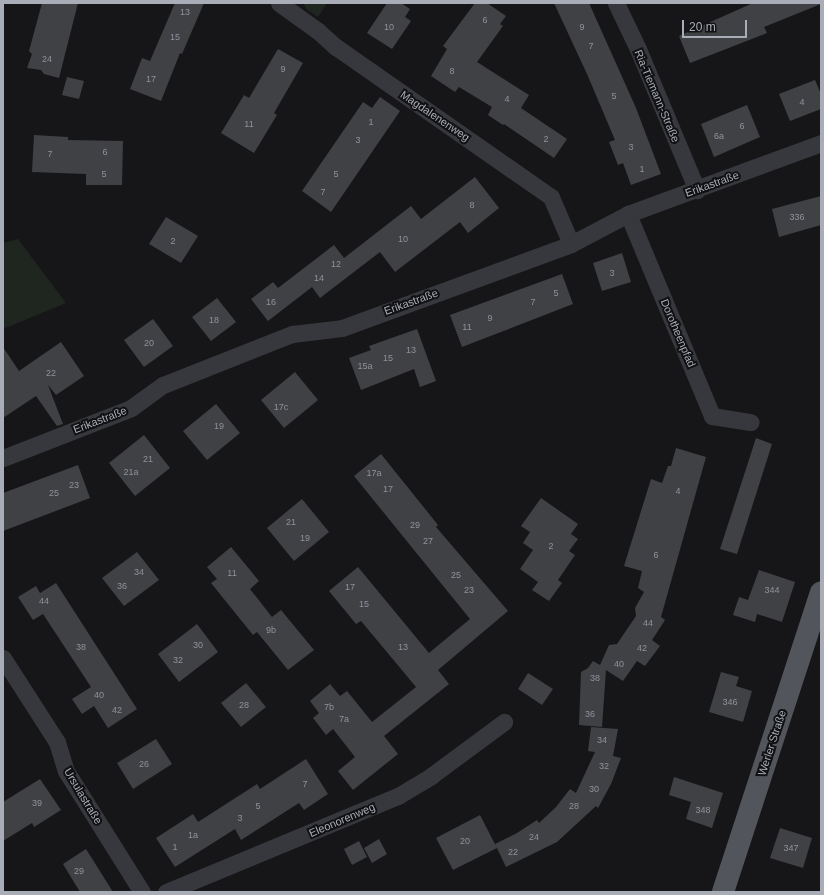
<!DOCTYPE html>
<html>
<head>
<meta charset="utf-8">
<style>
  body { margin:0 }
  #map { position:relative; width:824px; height:895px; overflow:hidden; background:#161618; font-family:Arial,sans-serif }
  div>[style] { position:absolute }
  .green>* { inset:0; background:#1e261f }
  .building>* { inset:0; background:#404145 }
  .street>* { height:17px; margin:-8.5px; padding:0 8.5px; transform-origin:8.5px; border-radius:8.5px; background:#37383d }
  .primary>* { height:22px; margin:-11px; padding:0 11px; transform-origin:11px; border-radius:11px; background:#53555c }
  span { translate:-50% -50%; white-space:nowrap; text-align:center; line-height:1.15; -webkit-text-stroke:4px #111113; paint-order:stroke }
  .number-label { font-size:9px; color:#8e929b }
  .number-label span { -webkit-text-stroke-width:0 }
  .street-label { font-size:11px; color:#a8adb8 }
  .frame { position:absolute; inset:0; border:4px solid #a8adb8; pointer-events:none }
  .scale { position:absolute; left:682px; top:20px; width:65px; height:18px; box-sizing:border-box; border:2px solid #a8adb8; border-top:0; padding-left:5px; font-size:12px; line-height:14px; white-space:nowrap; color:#a8adb8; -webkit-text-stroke:3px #111113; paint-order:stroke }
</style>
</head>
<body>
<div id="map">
  <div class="green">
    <div style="clip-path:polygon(303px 3px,327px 3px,318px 17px,307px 10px)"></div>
    <div style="clip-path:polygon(18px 239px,66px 303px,3px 329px,3px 243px)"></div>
  </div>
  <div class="building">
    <div style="clip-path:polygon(42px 3px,78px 3px,59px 78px,44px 74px,41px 70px,27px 68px,32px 54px,29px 51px)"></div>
    <div style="clip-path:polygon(175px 3px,204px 3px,182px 54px,180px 53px,161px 101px,130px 89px,142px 58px,150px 61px)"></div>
    <div style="clip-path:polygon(387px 3px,401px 3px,410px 9px,405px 17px,411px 21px,392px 49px,367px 33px)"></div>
    <div style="clip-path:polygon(475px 3px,487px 3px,506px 16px,500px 24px,503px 26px,477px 62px,529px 95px,521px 108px,567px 139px,554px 158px,504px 124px,503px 125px,488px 115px,492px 107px,459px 87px,455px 92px,431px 76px,447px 49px,443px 46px)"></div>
    <div style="clip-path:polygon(554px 3px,589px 3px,636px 108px,661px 174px,631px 185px,623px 163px,618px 165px,609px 142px,615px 140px,587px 74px)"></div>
    <div style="clip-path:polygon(753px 3px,821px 4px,764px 27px,767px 33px,690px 63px,679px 36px)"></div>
    <div style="clip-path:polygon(278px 49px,303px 63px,274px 113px,277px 115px,254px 153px,221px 133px,244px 95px,249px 98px)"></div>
    <div style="clip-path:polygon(67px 77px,84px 81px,79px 99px,62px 95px)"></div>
    <div style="clip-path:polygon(815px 80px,821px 94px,821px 109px,790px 121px,779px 94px)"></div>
    <div style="clip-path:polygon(380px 97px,400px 111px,331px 212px,302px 191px,363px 102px,372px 108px)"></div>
    <div style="clip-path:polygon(747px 105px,760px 137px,714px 157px,701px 124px)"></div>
    <div style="clip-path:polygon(34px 135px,68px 137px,68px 140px,123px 141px,122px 185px,86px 185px,86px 174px,32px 172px)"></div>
    <div style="clip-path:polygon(475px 177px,499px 208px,468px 233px,460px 222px,395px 272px,380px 252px,320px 298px,312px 287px,268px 321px,251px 299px,273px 282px,278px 288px,334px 245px,344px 258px,411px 206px,421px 219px)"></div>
    <div style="clip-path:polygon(821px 196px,821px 225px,779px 237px,772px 209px)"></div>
    <div style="clip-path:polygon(166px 217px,198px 236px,181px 263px,149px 244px)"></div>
    <div style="clip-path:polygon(622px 253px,631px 282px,602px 291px,593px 263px)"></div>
    <div style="clip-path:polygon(562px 274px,573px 304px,462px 347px,450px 315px)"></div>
    <div style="clip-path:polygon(217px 298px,236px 322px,211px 341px,192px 317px)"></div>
    <div style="clip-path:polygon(153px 319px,173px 346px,144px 367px,124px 340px)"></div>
    <div style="clip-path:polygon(417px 329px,436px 381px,420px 387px,414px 369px,361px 390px,349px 358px,371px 350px,369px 346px)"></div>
    <div style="clip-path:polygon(61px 342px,84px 376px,56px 395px,48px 385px,63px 424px,57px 426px,36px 396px,3px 418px,3px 347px,19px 371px)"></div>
    <div style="clip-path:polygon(295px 372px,318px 400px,284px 428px,261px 400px)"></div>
    <div style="clip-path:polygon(216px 404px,240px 433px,207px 460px,183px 431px)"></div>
    <div style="clip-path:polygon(144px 435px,170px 468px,135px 496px,109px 463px)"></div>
    <div style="clip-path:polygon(756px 438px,772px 444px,737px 554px,720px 549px)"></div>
    <div style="clip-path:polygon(676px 448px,706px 457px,661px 617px,665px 620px,652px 640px,660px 646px,645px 666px,637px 661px,623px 681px,606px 670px,602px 727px,579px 725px,581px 672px,588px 668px,593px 661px,600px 665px,609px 645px,617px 644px,636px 616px,635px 608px,644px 592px,638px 588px,642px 571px,624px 566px,651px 479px,662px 483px,668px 466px,671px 466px)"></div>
    <div style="clip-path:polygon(381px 454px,438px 525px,436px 527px,508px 611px,438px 670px,449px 684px,384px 736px,398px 754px,353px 790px,338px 771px,355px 757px,333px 729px,326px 735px,320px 727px,313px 718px,319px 713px,310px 701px,330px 684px,340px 696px,347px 691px,372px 722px,416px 687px,361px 621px,356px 624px,329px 591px,358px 567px,429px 653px,470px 619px,354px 476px)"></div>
    <div style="clip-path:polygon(78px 465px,90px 498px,3px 531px,3px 493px)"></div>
    <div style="clip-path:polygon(541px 498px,578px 524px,571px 534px,578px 539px,569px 551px,575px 555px,558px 580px,562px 583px,549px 601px,532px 590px,538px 582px,520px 569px,533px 550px,523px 543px,530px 532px,521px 526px)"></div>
    <div style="clip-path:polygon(302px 499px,329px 532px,294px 561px,267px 528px)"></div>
    <div style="clip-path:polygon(231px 547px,259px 581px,250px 589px,272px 617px,281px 610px,314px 650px,288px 670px,257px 632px,253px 635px,211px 583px,217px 579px,207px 567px)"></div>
    <div style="clip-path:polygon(137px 552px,159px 580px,124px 606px,102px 578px)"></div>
    <div style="clip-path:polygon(759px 570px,795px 582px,782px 622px,757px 614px,755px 622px,733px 615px,739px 597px,748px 600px)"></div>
    <div style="clip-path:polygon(56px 583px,137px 709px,108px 728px,94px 706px,82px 714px,72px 699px,91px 687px,43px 614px,33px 620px,18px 597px,36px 586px,40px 593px)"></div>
    <div style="clip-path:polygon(197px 624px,218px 652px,179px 682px,158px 654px)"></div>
    <div style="clip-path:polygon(721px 672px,739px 677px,736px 686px,752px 691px,743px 722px,709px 712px)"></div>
    <div style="clip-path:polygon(528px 673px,553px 689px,542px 705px,518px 689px)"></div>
    <div style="clip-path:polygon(246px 683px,266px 707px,241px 727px,221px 703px)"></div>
    <div style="clip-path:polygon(591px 727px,618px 729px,613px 756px,621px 758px,611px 784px,598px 808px,596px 806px,557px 842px,506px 867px,495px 844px,517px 833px,537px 820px,539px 823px,556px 807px,570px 789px,576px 793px,595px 752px,588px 751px)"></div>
    <div style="clip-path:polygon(156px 739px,172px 764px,133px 789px,117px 763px)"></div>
    <div style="clip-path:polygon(306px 759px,328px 794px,304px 810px,299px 803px,241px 840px,235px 829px,175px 867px,156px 838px,193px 814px,198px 822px,257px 784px,260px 789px)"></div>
    <div style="clip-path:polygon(674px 777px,723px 793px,712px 828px,686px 819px,691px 802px,669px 795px)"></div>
    <div style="clip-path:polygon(40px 779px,61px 810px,34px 827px,32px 823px,3px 841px,3px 802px)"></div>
    <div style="clip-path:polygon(480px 815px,497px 848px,453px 870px,436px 838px)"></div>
    <div style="clip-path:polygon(780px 828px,812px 838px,803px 868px,770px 858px)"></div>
    <div style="clip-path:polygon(379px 839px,387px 854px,372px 863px,364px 848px)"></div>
    <div style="clip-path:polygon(359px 841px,367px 857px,352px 865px,344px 849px)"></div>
    <div style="clip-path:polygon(86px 849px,113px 892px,80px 892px,63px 864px)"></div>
  </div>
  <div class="street">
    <div style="left:279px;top:3px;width:48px;rotate:35.7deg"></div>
    <div style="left:318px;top:31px;width:24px;rotate:42deg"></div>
    <div style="left:336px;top:47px;width:262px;rotate:34.9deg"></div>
    <div style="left:551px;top:197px;width:51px;rotate:66.9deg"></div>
    <div style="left:616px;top:3px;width:51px;rotate:64.4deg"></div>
    <div style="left:638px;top:49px;width:153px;rotate:67.3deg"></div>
    <div style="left:628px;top:214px;width:219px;rotate:67.4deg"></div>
    <div style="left:712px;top:416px;width:39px;rotate:9deg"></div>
    <div style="left:3px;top:458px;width:137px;rotate:-21.3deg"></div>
    <div style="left:131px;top:408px;width:39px;rotate:-36deg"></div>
    <div style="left:163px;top:385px;width:139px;rotate:-21.6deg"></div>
    <div style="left:292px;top:334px;width:50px;rotate:-6.8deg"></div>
    <div style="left:342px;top:328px;width:244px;rotate:-20.1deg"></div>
    <div style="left:571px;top:244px;width:64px;rotate:-27.8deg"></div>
    <div style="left:628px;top:214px;width:206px;rotate:-20.2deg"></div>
    <div style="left:3px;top:658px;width:100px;rotate:57.3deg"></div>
    <div style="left:57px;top:742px;width:30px;rotate:73deg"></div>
    <div style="left:66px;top:771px;width:143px;rotate:57.9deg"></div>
    <div style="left:166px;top:892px;width:251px;rotate:-22.5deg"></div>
    <div style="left:398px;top:796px;width:39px;rotate:-31deg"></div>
    <div style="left:431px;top:776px;width:91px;rotate:-36.5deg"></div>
  </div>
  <div class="primary">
    <div style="left:723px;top:892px;width:315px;rotate:-71.9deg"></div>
  </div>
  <div class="number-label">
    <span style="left:185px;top:12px">13</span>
    <span style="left:485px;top:20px">6</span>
    <span style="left:389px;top:27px">10</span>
    <span style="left:582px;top:27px">9</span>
    <span style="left:175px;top:37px">15</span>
    <span style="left:591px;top:46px">7</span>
    <span style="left:47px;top:59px">24</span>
    <span style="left:283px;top:69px">9</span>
    <span style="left:452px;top:71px">8</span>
    <span style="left:151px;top:79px">17</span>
    <span style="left:614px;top:96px">5</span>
    <span style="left:507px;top:99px">4</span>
    <span style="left:802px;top:102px">4</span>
    <span style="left:371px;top:122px">1</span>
    <span style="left:249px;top:124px">11</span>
    <span style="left:742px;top:126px">6</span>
    <span style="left:719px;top:136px">6a</span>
    <span style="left:546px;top:139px">2</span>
    <span style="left:358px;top:140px">3</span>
    <span style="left:631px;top:147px">3</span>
    <span style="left:105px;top:152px">6</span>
    <span style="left:50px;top:154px">7</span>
    <span style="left:642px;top:169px">1</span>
    <span style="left:104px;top:174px">5</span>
    <span style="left:336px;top:174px">5</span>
    <span style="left:323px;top:192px">7</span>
    <span style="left:472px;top:205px">8</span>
    <span style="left:797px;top:217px">336</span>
    <span style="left:403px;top:239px">10</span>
    <span style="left:173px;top:241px">2</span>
    <span style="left:336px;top:264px">12</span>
    <span style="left:612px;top:273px">3</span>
    <span style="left:319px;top:278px">14</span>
    <span style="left:556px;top:293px">5</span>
    <span style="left:271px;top:302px">16</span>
    <span style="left:533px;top:302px">7</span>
    <span style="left:490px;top:318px">9</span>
    <span style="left:214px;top:320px">18</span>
    <span style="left:467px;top:327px">11</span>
    <span style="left:149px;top:343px">20</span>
    <span style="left:411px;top:350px">13</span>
    <span style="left:388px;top:358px">15</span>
    <span style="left:365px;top:366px">15a</span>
    <span style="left:51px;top:373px">22</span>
    <span style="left:281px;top:407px">17c</span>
    <span style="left:219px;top:426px">19</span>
    <span style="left:148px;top:459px">21</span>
    <span style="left:131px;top:472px">21a</span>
    <span style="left:374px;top:473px">17a</span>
    <span style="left:74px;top:485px">23</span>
    <span style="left:388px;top:489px">17</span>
    <span style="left:678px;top:491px">4</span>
    <span style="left:54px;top:493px">25</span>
    <span style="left:291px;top:522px">21</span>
    <span style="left:415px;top:525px">29</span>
    <span style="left:305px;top:538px">19</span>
    <span style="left:428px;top:541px">27</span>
    <span style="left:551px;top:546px">2</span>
    <span style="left:656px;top:555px">6</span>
    <span style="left:139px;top:572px">34</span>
    <span style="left:232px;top:573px">11</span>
    <span style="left:456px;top:575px">25</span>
    <span style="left:122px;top:586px">36</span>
    <span style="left:350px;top:587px">17</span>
    <span style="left:469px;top:590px">23</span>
    <span style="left:772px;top:590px">344</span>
    <span style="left:44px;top:601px">44</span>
    <span style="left:364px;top:604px">15</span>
    <span style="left:648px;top:623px">44</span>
    <span style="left:271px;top:630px">9b</span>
    <span style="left:198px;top:645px">30</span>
    <span style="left:81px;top:647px">38</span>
    <span style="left:403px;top:647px">13</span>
    <span style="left:642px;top:648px">42</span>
    <span style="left:178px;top:660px">32</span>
    <span style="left:619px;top:664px">40</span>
    <span style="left:595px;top:678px">38</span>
    <span style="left:99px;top:695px">40</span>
    <span style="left:730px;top:702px">346</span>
    <span style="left:244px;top:705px">28</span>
    <span style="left:329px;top:707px">7b</span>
    <span style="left:117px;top:710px">42</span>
    <span style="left:590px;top:714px">36</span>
    <span style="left:344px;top:719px">7a</span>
    <span style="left:602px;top:740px">34</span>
    <span style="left:144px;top:764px">26</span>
    <span style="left:604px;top:766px">32</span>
    <span style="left:305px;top:784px">7</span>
    <span style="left:594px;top:789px">30</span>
    <span style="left:37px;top:803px">39</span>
    <span style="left:258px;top:806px">5</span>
    <span style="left:574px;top:806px">28</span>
    <span style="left:703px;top:810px">348</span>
    <span style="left:240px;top:818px">3</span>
    <span style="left:193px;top:835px">1a</span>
    <span style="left:534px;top:837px">24</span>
    <span style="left:465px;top:841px">20</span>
    <span style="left:175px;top:847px">1</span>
    <span style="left:791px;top:848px">347</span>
    <span style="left:513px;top:852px">22</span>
    <span style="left:79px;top:871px">29</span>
  </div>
  <div class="street-label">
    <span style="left:657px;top:96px;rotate:67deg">Ria-Tiemann-Straße</span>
    <span style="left:435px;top:116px;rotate:34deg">Magdalenenweg</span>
    <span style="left:712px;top:184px;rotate:-20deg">Erikastraße</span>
    <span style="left:411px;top:302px;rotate:-20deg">Erikastraße</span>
    <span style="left:678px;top:333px;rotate:67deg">Dorotheenpfad</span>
    <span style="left:100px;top:420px;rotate:-21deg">Erikastraße</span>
    <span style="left:772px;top:743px;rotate:-72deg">Werler Straße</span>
    <span style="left:83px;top:796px;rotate:59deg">Ursulastraße</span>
    <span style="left:342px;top:820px;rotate:-23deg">Eleonorenweg</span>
  </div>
  <div class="frame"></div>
  <div class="scale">20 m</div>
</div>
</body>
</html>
